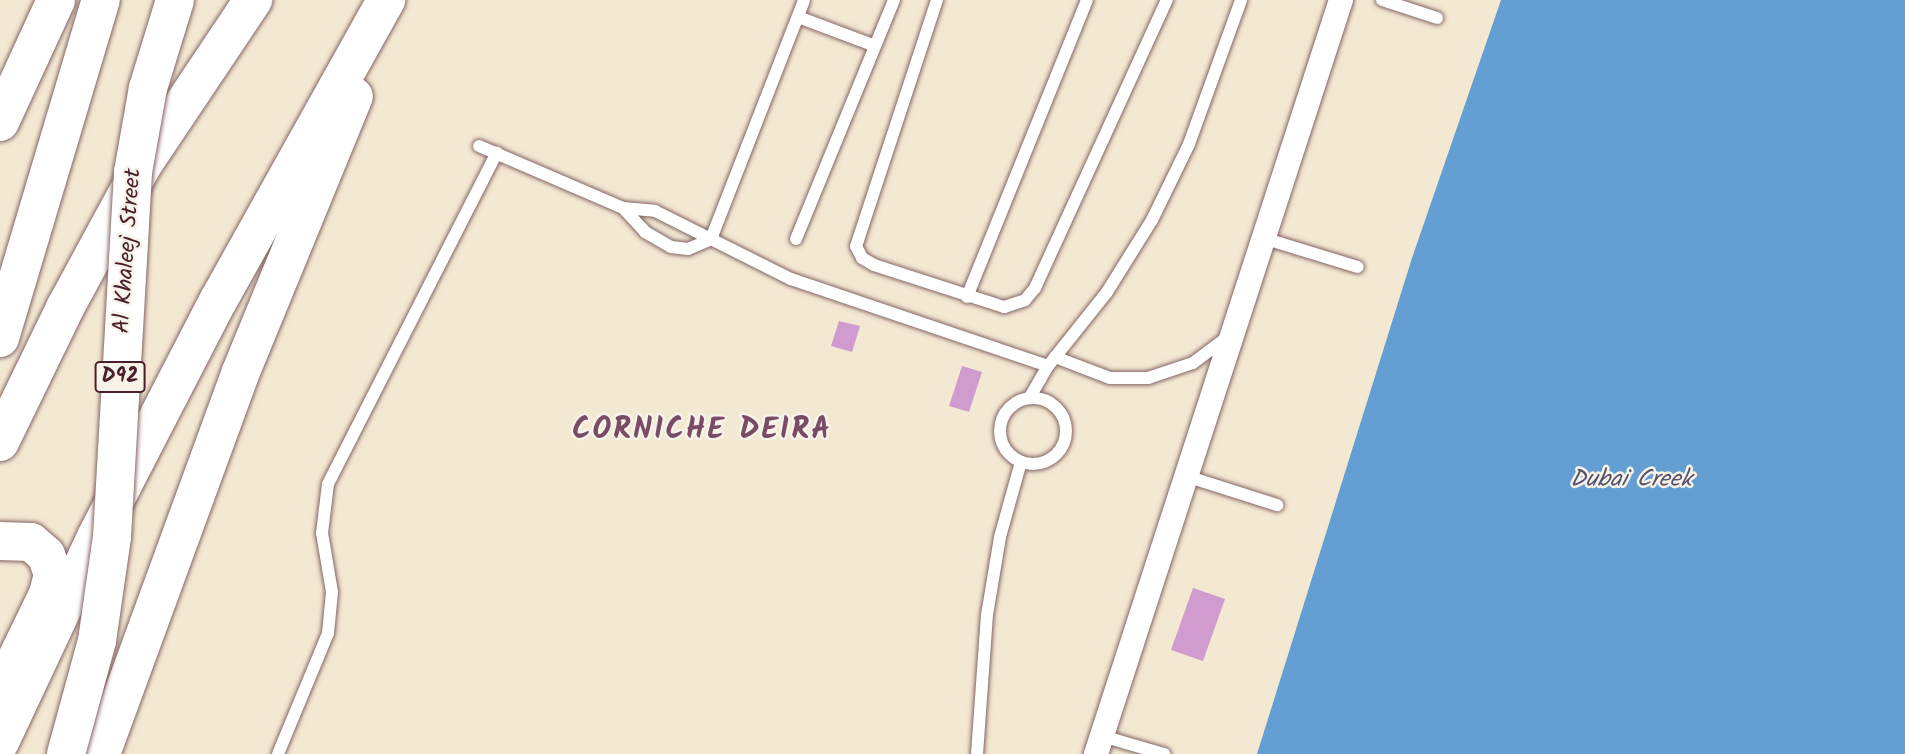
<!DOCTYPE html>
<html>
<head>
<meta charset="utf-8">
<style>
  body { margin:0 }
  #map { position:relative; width:1905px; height:754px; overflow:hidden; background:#f3e8d2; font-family:Kalam,sans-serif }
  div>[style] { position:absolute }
  .water>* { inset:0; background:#649fd4 }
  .building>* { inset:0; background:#d09cd0 }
  .roads { filter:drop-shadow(0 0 2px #856565) drop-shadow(0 0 2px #856565) }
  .lane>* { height:12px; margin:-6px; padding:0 6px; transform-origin:6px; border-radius:6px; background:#fff }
  .lane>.ring { margin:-6px; padding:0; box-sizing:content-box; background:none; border:12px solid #fff; border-radius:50% }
  .street>* { height:24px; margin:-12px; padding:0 12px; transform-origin:12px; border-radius:12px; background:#fff }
  .primary>* { height:38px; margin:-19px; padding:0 19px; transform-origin:19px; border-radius:19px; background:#fff }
  .highway>* { height:38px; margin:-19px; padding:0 19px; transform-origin:19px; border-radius:19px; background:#fff }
  .bridges { filter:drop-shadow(0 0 2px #856565) drop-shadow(0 0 2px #856565) }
  .primary-bridge>* { height:38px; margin:-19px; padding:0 19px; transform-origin:19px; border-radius:19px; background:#fff }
  span { translate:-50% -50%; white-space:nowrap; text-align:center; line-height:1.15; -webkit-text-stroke:5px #f7f3e8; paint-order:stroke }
  .shield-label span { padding:2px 5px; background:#f7f3e8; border:2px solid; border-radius:5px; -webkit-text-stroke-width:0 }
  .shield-label { font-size:21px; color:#4a1f2b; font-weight:700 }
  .street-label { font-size:23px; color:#4a1f2b }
  .water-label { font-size:24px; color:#54526f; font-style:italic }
  .district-label { font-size:30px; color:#794b65; font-weight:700; letter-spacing:2px }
</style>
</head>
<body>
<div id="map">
  <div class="water">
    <div style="clip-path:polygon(1501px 0,1905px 0,1905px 754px,1257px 754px,1412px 258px)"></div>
  </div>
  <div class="building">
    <div style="clip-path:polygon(839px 321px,860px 326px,852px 352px,831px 346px)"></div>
    <div style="clip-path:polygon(962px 366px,982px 372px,969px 412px,949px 406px)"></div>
    <div style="clip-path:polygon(1193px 588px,1225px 599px,1203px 661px,1171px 650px)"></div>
  </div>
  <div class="roads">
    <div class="lane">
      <div style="left:937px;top:0;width:259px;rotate:108.2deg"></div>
      <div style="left:856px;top:246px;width:13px;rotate:63deg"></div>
      <div style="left:862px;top:258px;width:14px;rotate:30deg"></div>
      <div style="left:874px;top:265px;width:137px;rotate:17.9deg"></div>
      <div style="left:1004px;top:307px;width:22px;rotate:-18deg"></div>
      <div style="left:1025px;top:300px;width:16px;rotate:-50deg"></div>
      <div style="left:1035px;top:288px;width:317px;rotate:-65.4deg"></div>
      <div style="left:1382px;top:0;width:58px;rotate:18.1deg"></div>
      <div style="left:798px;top:17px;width:82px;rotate:20.6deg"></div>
      <div style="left:479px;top:146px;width:157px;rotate:23.3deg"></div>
      <div style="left:623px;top:208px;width:32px;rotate:5deg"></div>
      <div style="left:655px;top:211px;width:152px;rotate:26.6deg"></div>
      <div style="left:791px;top:279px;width:271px;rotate:18.7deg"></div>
      <div style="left:623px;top:208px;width:33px;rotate:47deg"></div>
      <div style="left:645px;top:232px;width:30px;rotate:30deg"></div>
      <div style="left:671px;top:247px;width:17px;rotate:7deg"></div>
      <div style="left:688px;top:249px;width:25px;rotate:-23deg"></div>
      <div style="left:711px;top:239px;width:256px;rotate:-68.7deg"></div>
      <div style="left:1263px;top:238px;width:99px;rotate:17deg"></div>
      <div style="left:796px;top:239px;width:258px;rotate:-67.7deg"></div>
      <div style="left:967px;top:297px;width:320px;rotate:-68deg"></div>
      <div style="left:1055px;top:357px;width:59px;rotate:20.9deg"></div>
      <div style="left:1110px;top:378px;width:38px"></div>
      <div style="left:1148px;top:378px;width:47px;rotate:-18.4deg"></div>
      <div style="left:1193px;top:363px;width:40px;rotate:-37deg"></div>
      <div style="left:1030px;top:397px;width:36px;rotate:-60deg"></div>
      <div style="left:1048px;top:366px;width:95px;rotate:-51.4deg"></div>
      <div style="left:1107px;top:292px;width:85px;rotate:-58deg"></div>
      <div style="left:1152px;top:220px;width:85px;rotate:-64deg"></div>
      <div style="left:1189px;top:144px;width:153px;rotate:-70.1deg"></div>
      <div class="ring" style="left:1000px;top:398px;width:54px;height:54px"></div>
      <div style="left:1186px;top:476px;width:96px;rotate:17.7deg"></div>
      <div style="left:1102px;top:736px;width:65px;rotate:16.2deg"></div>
      <div style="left:278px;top:754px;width:131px;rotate:-67.5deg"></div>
      <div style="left:328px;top:633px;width:41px;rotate:-84.4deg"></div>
      <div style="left:332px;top:592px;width:60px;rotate:-99.6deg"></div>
      <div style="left:322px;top:533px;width:49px;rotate:-83deg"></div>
      <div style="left:328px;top:484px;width:372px;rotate:-63deg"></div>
      <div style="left:977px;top:754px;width:139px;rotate:-85.9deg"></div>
      <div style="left:987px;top:615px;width:79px;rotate:-80.5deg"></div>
      <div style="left:1000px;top:537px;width:78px;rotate:-74.4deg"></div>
    </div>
    <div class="street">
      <div style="left:1096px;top:754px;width:793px;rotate:-72deg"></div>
    </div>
    <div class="primary">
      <div style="left:0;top:122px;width:134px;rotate:-65.3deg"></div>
      <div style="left:0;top:338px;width:353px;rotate:-73.4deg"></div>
      <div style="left:0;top:541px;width:31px;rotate:2deg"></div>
      <div style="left:31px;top:542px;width:20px;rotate:41deg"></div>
      <div style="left:46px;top:555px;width:20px;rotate:70deg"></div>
      <div style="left:53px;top:574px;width:21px;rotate:104deg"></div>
      <div style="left:48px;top:594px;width:110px;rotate:115.9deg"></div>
    </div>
    <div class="highway">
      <div style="left:0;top:442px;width:151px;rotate:-64.1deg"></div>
      <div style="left:66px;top:306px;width:159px;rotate:-61.5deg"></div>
      <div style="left:142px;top:166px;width:200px;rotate:-56.2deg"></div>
      <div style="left:0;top:742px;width:226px;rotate:-64.9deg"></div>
      <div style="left:96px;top:537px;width:266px;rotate:-62.7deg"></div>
      <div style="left:218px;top:301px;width:345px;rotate:-60.8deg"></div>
      <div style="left:101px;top:754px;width:405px;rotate:-69.9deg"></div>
      <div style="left:240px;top:374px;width:300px;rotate:-67.7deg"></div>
    </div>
  </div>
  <div class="bridges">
    <div class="primary-bridge">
      <div style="left:66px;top:754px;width:117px;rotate:-74.7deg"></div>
      <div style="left:97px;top:641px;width:105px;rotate:-81.8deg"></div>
      <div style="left:112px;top:537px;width:366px;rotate:-86.7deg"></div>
      <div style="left:133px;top:172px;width:85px;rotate:-79.9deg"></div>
      <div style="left:148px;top:88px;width:92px;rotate:-72.9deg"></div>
    </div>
  </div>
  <div class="shield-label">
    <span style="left:120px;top:377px">D92</span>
  </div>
  <div class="street-label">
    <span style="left:128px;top:251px;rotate:-86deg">Al Khaleej Street</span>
  </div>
  <div class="water-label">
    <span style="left:1631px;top:480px">Dubai Creek</span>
  </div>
  <div class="district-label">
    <span style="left:702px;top:430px">CORNICHE DEIRA</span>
  </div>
</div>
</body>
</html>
